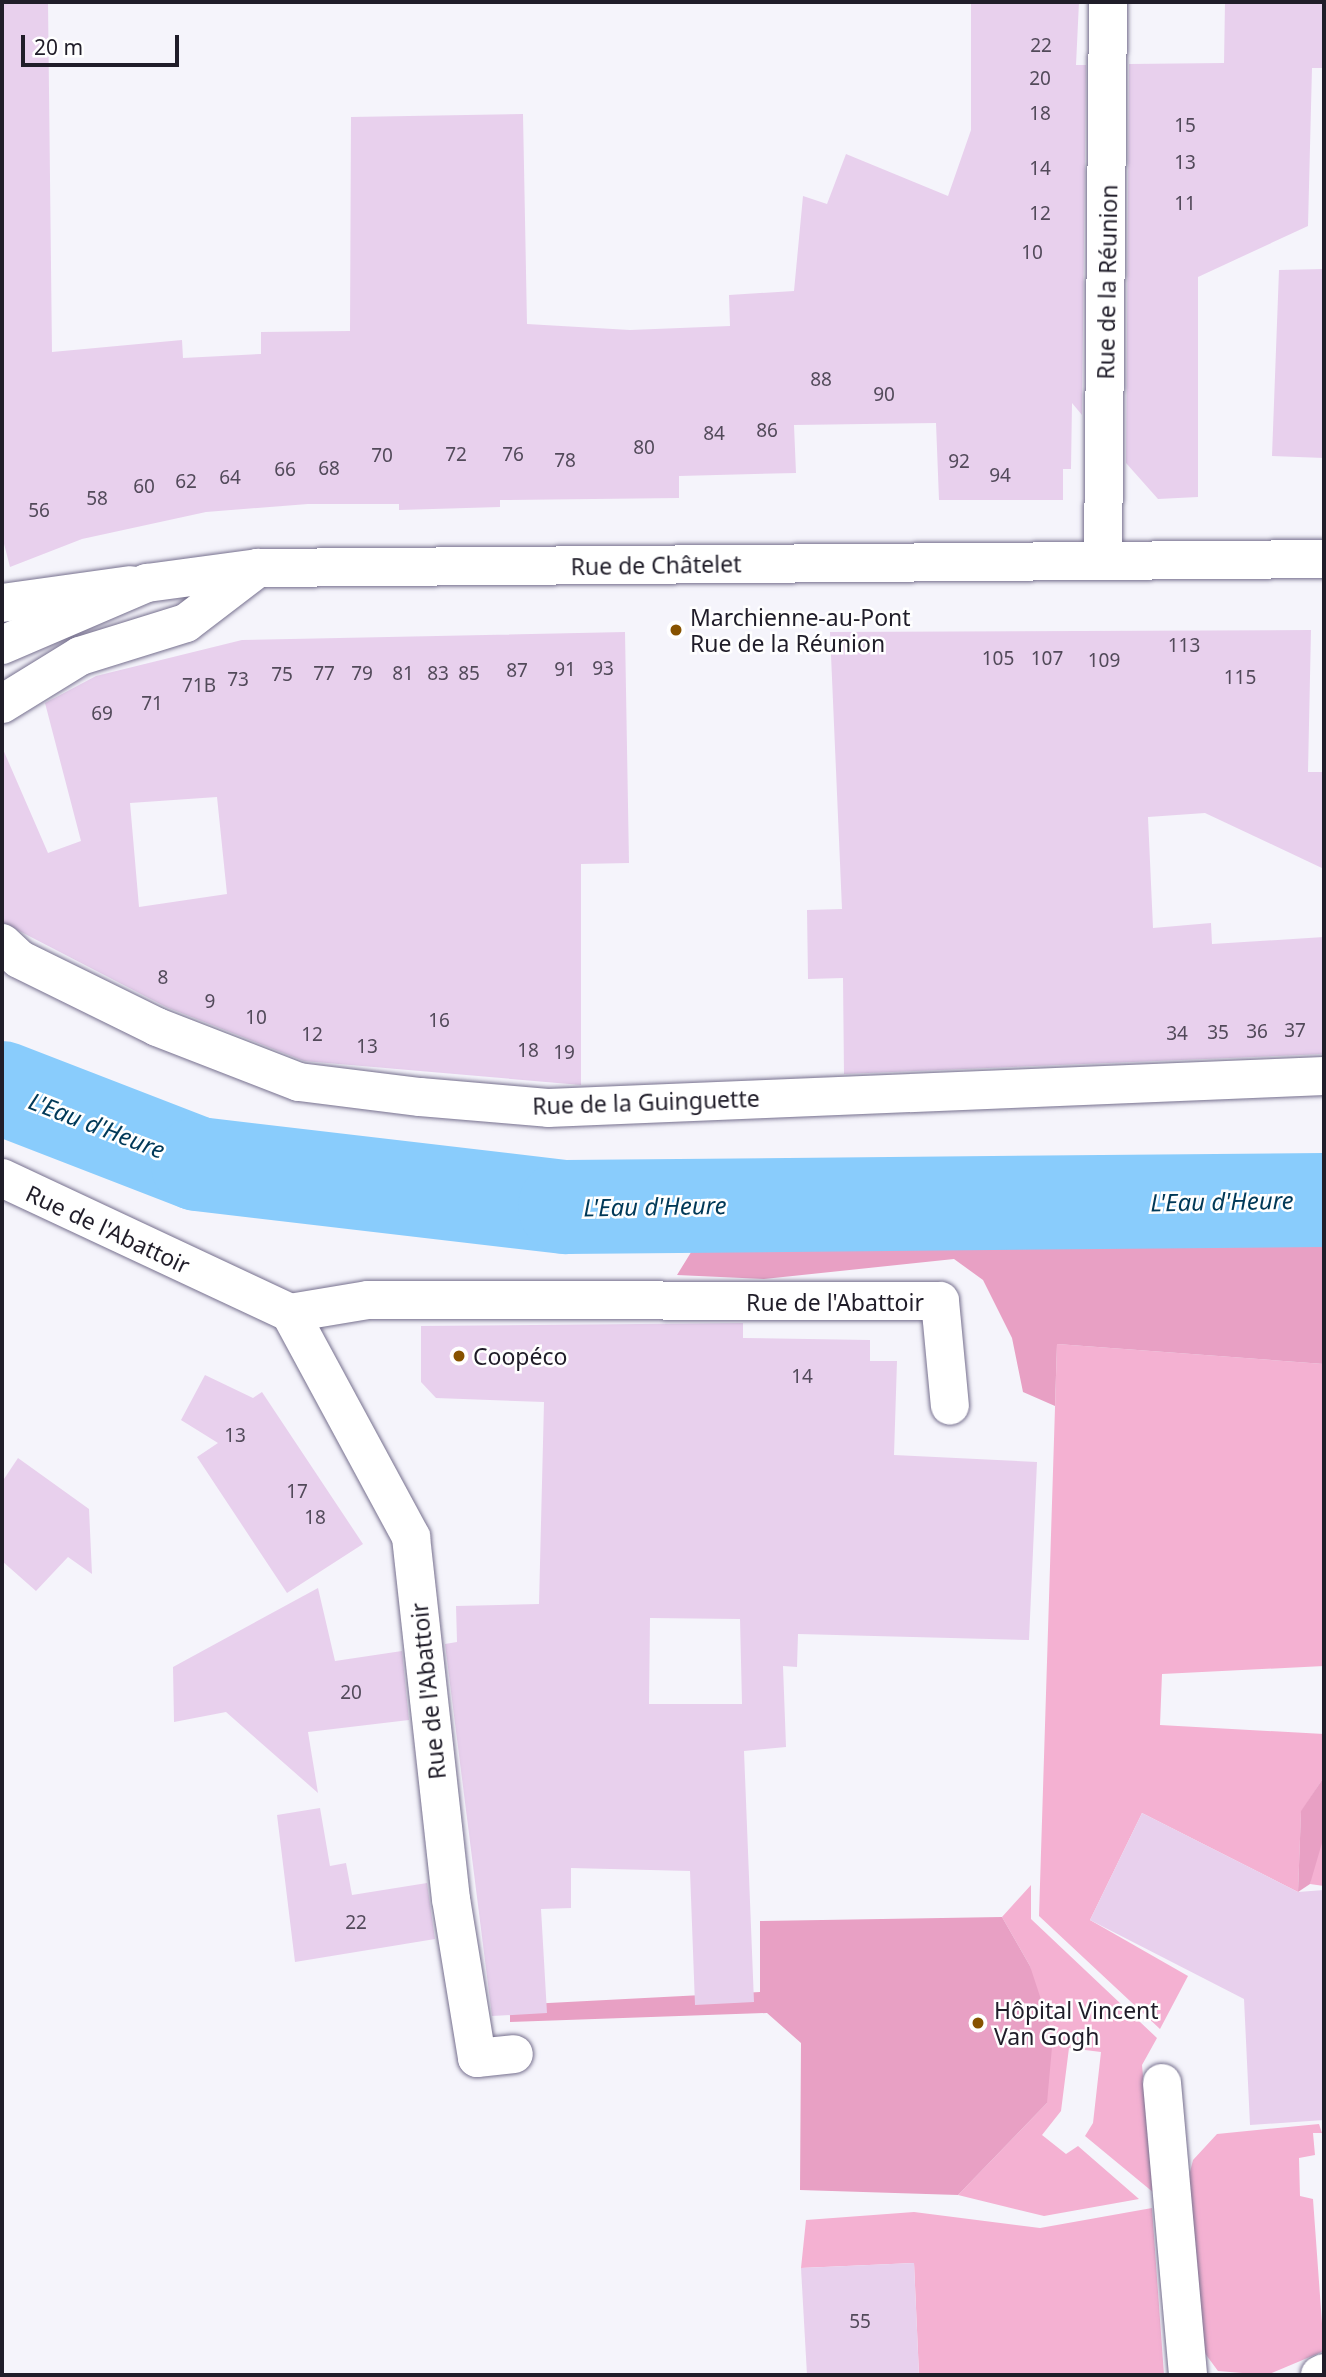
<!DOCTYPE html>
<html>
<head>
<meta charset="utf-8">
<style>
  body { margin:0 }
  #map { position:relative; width:1326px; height:2377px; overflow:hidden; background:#f5f4fb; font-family:"Noto Sans",sans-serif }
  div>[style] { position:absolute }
  .green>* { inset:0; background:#f4b1d2 }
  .forest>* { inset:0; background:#e8a0c4 }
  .river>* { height:94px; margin:-47px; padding:0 47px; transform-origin:47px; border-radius:47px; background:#89ccfc }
  .building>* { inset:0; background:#e8d0ed }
  .roads { filter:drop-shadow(0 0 2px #76708e) drop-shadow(0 0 2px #76708e) }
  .minor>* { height:38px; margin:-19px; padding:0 19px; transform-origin:19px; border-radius:19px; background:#fff }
  .major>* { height:38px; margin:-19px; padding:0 19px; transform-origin:19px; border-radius:19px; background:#fff }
  .dots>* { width:19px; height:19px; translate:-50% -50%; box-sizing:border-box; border:4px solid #fff; border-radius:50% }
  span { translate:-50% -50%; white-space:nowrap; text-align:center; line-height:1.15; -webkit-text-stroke:5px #fff; paint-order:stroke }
  .number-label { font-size:19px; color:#524a5a }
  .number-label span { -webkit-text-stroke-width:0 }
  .street-label { font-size:23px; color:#201d29 }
  .poi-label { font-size:23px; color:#201d29 }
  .left { translate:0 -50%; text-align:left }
  .water-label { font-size:24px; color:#003958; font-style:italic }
  .frame { position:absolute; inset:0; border:4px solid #201d29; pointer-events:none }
  .scale { position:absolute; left:21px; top:35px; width:158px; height:32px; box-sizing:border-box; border:4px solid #201d29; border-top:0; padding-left:9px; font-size:21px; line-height:24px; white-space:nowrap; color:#201d29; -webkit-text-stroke:5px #fff; paint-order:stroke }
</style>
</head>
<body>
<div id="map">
  <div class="green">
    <div style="clip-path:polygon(1057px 1344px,1324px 1364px,1324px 1666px,1162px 1674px,1160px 1725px,1324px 1734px,1324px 1777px,1301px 1812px,1298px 1892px,1142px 1813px,1090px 1920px,1188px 1976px,1160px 2029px,1039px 1916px)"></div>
    <div style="clip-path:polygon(1324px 1836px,1324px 1886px,1310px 1884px,1314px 1853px)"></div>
    <div style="clip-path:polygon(1031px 1885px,1031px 1919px,1157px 2038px,1142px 2065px,1154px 2193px,1085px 2136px,1093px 2123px,1101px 2052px,1069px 2048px,1061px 2111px,1042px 2135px,1066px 2154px,1078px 2146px,1139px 2199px,1044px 2216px,958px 2195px,1047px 2103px,1030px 1966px,1002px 1917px)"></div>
    <div style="clip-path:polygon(1319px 2124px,1322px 2133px,1313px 2133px,1315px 2155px,1299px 2158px,1300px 2196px,1313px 2199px,1324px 2351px,1267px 2375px,1218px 2371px,1204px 2352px,1187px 2184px,1193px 2160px,1217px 2134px)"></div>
    <div style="clip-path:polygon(1152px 2208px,1164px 2375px,919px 2375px,914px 2263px,801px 2268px,806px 2220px,914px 2212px,1040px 2228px)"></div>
  </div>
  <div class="forest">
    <div style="clip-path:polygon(1055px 1229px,1324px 1241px,1324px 1364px,1057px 1344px,1055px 1406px,1023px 1392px,1012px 1338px,983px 1280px,954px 1259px,764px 1279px,677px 1275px,698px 1241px)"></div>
    <div style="clip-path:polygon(1324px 1777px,1324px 1836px,1310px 1884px,1298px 1892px,1301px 1811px)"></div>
    <div style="clip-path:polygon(1002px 1917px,1030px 1966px,1053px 2036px,1047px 2103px,958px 2195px,800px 2190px,801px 2043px,767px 2013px,510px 2022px,510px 2005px,760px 1992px,760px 1921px)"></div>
  </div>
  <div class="river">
    <div style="left:2px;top:1088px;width:210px;rotate:21.2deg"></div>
    <div style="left:198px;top:1164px;width:370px;rotate:6.7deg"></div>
    <div style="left:565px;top:1207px;width:759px;rotate:-0.53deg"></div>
  </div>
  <div class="building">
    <div style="clip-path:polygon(2px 2px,48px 2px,52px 352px,182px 340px,183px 358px,261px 354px,261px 332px,350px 331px,351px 117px,523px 114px,527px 324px,630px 330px,730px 326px,729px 295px,794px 291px,803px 196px,827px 204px,846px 154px,948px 196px,971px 130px,971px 2px,1079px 2px,1076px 65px,1086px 65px,1082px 415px,1072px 403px,1071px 469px,1063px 469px,1063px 500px,939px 500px,936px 423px,794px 425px,796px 473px,679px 476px,679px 498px,500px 500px,500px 507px,399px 510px,399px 504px,308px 504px,206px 512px,82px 539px,10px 567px,2px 536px)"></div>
    <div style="clip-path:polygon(1225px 2px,1324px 2px,1324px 68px,1312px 68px,1308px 226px,1198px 277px,1198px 497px,1158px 499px,1126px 463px,1129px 64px,1224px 63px)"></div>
    <div style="clip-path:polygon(1324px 269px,1324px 458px,1272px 456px,1279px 270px)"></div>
    <div style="clip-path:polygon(1311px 630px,1308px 772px,1324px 772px,1324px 869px,1205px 813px,1148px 817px,1153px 928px,1211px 923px,1212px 944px,1324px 937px,1324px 1054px,844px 1074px,843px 978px,808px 979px,807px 910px,842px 909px,830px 632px)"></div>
    <div style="clip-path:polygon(evenodd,625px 632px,629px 863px,581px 864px,581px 1085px,304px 1061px,166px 1007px,2px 922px,2px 747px,48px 853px,81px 841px,45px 703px,96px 676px,242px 640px,625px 632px,217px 797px,227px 894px,139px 907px,130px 803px,217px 797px)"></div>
    <div style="clip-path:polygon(evenodd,743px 1323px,743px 1338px,870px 1340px,870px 1361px,897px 1361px,894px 1455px,1037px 1462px,1029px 1640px,798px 1634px,797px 1667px,783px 1666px,786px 1747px,744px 1751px,754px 2002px,695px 2005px,690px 1871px,571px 1868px,571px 1908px,541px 1909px,547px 2013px,492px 2016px,445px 1644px,457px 1642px,456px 1606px,539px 1604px,544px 1402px,436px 1398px,421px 1382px,421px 1326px,743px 1323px,650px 1618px,740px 1619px,742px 1704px,649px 1704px,650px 1618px)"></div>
    <div style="clip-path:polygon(205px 1375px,253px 1398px,262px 1392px,363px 1544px,287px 1593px,197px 1457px,218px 1443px,181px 1420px)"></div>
    <div style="clip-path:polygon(18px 1458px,89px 1509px,92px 1574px,68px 1557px,36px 1591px,2px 1561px,2px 1482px)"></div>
    <div style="clip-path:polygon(318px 1588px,335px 1661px,402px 1651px,409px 1720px,308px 1732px,318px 1793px,226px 1712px,174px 1722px,173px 1667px)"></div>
    <div style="clip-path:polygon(320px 1808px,330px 1866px,346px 1863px,352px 1895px,427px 1883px,435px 1939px,295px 1962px,277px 1815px)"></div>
    <div style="clip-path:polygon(1142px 1813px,1298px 1892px,1324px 1890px,1324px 2120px,1250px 2125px,1244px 1999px,1090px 1920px)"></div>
    <div style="clip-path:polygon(914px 2263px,919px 2375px,807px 2375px,801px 2268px)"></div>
  </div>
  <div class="roads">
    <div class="minor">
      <div style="left:1103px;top:561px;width:559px;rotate:-89.49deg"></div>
      <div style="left:2px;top:603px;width:130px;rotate:-7.9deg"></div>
      <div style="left:2px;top:704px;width:92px;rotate:-31.6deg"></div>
      <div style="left:80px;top:656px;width:111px;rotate:-17.3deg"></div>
      <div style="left:186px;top:623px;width:91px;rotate:-37.4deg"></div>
      <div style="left:2px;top:943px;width:23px;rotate:43deg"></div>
      <div style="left:19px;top:959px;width:154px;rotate:26.2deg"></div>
      <div style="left:157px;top:1027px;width:152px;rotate:21.2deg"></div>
      <div style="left:299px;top:1082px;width:122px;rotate:7.1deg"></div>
      <div style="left:420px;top:1097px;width:128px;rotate:4.9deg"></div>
      <div style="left:548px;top:1108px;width:777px;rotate:-2.36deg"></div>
      <div style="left:2px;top:1178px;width:318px;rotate:25.1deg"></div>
      <div style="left:290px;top:1313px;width:79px;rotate:-9.5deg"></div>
      <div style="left:368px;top:1300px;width:572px;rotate:0.1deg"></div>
      <div style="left:940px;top:1301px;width:105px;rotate:84.6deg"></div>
      <div style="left:290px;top:1313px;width:255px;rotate:61.6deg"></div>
      <div style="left:411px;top:1537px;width:364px;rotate:83.7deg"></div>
      <div style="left:451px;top:1899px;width:161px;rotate:80.7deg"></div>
      <div style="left:477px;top:2058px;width:37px;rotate:-6deg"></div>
      <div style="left:1162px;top:2083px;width:293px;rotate:84.9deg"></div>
      <div style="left:1320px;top:2375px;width:4px;rotate:-27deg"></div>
    </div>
    <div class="major">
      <div style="left:2px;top:645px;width:158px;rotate:-23.2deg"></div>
      <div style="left:147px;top:583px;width:112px;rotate:-7.7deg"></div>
      <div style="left:258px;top:568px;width:1066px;rotate:-0.48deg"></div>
    </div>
  </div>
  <div class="dots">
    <div style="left:676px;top:630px;background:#875200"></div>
    <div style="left:459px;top:1356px;background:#875200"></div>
    <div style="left:978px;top:2023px;background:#875200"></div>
  </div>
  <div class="number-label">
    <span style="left:1041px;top:46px">22</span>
    <span style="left:1040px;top:79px">20</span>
    <span style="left:1040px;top:114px">18</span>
    <span style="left:1185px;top:126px">15</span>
    <span style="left:1185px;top:163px">13</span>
    <span style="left:1040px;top:169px">14</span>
    <span style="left:1185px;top:204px">11</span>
    <span style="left:1040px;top:214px">12</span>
    <span style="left:1032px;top:253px">10</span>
    <span style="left:821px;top:380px">88</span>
    <span style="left:884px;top:395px">90</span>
    <span style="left:767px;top:431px">86</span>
    <span style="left:714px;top:434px">84</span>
    <span style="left:644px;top:448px">80</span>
    <span style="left:456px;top:455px">72</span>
    <span style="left:513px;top:455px">76</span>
    <span style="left:382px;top:456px">70</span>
    <span style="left:565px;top:461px">78</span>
    <span style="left:959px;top:462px">92</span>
    <span style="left:329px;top:469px">68</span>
    <span style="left:285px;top:470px">66</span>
    <span style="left:1000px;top:476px">94</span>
    <span style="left:230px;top:478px">64</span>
    <span style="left:186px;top:482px">62</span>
    <span style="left:144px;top:487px">60</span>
    <span style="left:97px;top:499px">58</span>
    <span style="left:39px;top:511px">56</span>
    <span style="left:1184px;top:646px">113</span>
    <span style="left:998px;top:659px">105</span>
    <span style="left:1047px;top:659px">107</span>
    <span style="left:1104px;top:661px">109</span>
    <span style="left:603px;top:669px">93</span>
    <span style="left:565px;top:670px">91</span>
    <span style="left:517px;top:671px">87</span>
    <span style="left:324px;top:674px">77</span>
    <span style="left:362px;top:674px">79</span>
    <span style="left:403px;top:674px">81</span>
    <span style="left:438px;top:674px">83</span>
    <span style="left:469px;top:674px">85</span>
    <span style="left:282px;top:675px">75</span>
    <span style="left:1240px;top:678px">115</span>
    <span style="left:238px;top:680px">73</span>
    <span style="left:199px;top:686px">71B</span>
    <span style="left:152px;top:704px">71</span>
    <span style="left:102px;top:714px">69</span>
    <span style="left:163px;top:978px">8</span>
    <span style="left:210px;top:1002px">9</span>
    <span style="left:256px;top:1018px">10</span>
    <span style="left:439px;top:1021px">16</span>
    <span style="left:1295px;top:1031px">37</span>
    <span style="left:1257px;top:1032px">36</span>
    <span style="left:1218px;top:1033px">35</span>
    <span style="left:1177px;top:1034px">34</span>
    <span style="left:312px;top:1035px">12</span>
    <span style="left:367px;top:1047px">13</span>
    <span style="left:528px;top:1051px">18</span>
    <span style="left:564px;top:1053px">19</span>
    <span style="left:802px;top:1377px">14</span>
    <span style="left:235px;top:1436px">13</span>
    <span style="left:297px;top:1492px">17</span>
    <span style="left:315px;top:1518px">18</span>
    <span style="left:351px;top:1693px">20</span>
    <span style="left:356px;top:1923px">22</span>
    <span style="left:860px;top:2322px">55</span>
  </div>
  <div class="street-label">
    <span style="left:1107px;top:282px;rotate:-89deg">Rue de la Réunion</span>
    <span style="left:656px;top:565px;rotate:-1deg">Rue de Châtelet</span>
    <span style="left:646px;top:1102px;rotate:-2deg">Rue de la Guinguette</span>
    <span style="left:108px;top:1229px;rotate:25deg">Rue de l'Abattoir</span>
    <span style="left:835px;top:1302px">Rue de l'Abattoir</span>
    <span style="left:428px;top:1691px;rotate:-96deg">Rue de l'Abattoir</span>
  </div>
  <div class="poi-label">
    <span class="left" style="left:690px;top:630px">Marchienne-au-Pont<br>Rue de la Réunion</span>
    <span class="left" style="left:473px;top:1356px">Coopéco</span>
    <span class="left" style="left:994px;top:2023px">Hôpital Vincent<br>Van Gogh</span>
  </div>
  <div class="water-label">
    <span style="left:97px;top:1125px;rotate:21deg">L'Eau d'Heure</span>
    <span style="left:1222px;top:1201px;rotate:-1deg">L'Eau d'Heure</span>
    <span style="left:655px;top:1206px;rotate:-1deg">L'Eau d'Heure</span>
  </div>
  <div class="frame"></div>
  <div class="scale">20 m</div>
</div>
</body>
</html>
